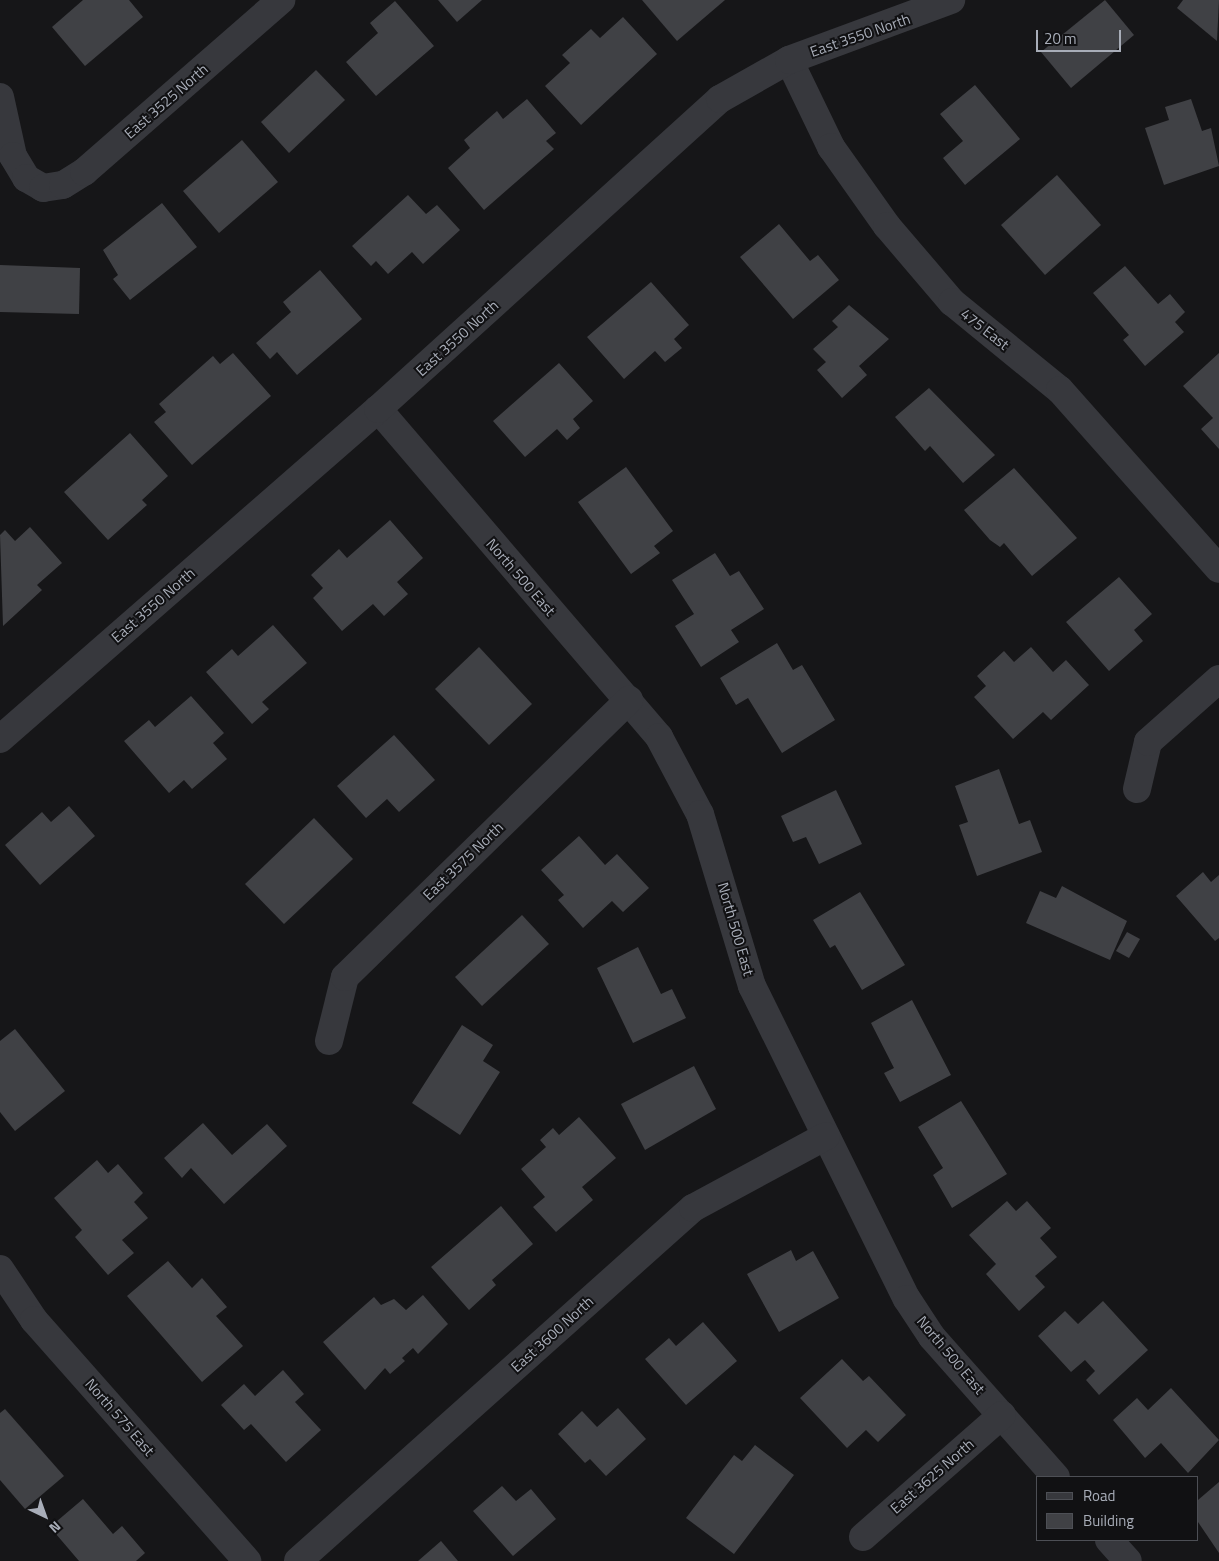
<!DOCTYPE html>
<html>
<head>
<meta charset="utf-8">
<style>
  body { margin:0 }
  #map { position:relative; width:1219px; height:1561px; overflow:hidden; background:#161618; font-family:"Titillium Web",sans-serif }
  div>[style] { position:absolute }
  .building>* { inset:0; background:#404145 }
  .minor>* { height:28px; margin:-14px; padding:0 14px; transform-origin:14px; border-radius:14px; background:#37383d }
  span { translate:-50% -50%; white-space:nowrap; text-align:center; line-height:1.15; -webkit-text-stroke:4px #111113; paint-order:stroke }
  .street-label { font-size:15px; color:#a8adb8 }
  .legend { position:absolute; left:1036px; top:1476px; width:162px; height:65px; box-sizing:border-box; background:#111113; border:1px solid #4d4f55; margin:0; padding:6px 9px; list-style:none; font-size:15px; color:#a8adb8 }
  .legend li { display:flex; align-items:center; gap:10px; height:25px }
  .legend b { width:25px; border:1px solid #4d4f55 }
  .north { position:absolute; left:20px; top:1491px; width:50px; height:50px; -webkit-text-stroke:4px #111113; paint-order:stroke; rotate:138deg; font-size:14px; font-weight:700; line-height:20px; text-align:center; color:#a8adb8 }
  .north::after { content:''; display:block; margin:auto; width:18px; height:22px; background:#a8adb8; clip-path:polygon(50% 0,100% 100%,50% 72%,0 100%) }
  .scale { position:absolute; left:1036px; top:30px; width:85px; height:22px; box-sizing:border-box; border:2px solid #a8adb8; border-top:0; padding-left:6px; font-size:15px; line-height:18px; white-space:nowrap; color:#a8adb8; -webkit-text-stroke:4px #111113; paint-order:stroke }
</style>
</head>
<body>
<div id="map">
  <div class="building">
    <div style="clip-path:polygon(83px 0,129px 0,143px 17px,85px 66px,52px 27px)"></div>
    <div style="clip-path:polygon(438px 0,482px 0,457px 22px)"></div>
    <div style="clip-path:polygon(642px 0,725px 0,677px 41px)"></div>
    <div style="clip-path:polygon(1105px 0,1134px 35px,1071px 88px,1041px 52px)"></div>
    <div style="clip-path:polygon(1183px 0,1219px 0,1217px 41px,1177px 8px)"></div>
    <div style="clip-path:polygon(395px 1px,434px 46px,376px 96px,346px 62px,378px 33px,370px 23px)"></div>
    <div style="clip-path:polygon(623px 17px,657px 54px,581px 125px,545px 86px,570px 63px,562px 55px,591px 29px,600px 38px)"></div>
    <div style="clip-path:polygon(316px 70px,345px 100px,289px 153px,261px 122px)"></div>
    <div style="clip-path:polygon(975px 85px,1020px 139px,965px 185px,943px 158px,963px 141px,940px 114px)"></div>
    <div style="clip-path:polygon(527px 99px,556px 133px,546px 141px,554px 149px,484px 210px,448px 168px,470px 148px,464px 140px,497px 111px,503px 119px)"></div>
    <div style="clip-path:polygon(1191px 99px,1202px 131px,1211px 128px,1219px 166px,1164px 185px,1145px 128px,1169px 120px,1165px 107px)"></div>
    <div style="clip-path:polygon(242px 140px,278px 182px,219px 233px,183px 191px)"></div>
    <div style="clip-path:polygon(1057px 175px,1101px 225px,1045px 275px,1001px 225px)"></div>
    <div style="clip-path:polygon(408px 195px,426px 214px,437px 205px,460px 230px,423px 264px,412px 252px,388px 274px,376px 261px,371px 266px,352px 246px)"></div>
    <div style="clip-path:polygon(162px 203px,197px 247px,130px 300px,113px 279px,118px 275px,103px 250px)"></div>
    <div style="clip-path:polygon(779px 224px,810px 261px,818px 255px,839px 280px,793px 319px,740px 257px)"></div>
    <div style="clip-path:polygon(0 265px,80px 268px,79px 314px,0 312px)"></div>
    <div style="clip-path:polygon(1125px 266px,1158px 304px,1170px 294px,1185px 312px,1175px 322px,1184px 332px,1145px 366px,1123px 340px,1129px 335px,1093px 293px)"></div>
    <div style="clip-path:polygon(320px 270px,362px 319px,297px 375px,277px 352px,270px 359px,256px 343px,291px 312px,283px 302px)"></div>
    <div style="clip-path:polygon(651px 282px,689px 325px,674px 339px,682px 348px,665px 362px,655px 351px,624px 379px,587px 337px)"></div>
    <div style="clip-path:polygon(849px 305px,889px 339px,859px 366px,867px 375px,842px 398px,817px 370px,826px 362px,813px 349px,838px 327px,832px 321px)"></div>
    <div style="clip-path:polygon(233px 353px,271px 396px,192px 465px,154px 422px,166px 412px,159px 404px,213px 356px,220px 364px)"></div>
    <div style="clip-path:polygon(1219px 353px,1219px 449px,1201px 429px,1213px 418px,1183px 386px)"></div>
    <div style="clip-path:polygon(559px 363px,593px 401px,573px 419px,580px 428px,567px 440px,557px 429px,525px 457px,493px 421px)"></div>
    <div style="clip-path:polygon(929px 388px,995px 455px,963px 483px,930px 446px,925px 451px,895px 417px)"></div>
    <div style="clip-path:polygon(130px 433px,168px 476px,142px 500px,147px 505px,108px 540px,64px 492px)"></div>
    <div style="clip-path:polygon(626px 467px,673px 531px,654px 546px,660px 553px,631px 574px,578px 502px)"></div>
    <div style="clip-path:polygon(1014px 468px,1077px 538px,1032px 576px,1004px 543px,1000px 547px,990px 540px,964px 510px)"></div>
    <div style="clip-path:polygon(390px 520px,423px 558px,397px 582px,408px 594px,384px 616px,373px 604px,342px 631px,313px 598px,323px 588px,311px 575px,339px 549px,347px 558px)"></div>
    <div style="clip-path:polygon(30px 527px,62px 563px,37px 585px,42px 590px,3px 626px,0 535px,5px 530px,15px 541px)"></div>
    <div style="clip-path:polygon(715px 553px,730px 576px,739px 571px,764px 609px,731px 630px,739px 642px,701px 667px,675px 626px,694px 614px,672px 580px)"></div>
    <div style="clip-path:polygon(1119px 577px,1152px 614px,1134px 630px,1143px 641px,1109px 671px,1066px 622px)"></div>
    <div style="clip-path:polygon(273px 625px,307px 663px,262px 702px,269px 709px,252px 724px,206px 672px,232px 649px,238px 656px)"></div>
    <div style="clip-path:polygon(777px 643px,793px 670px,802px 665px,835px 720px,782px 753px,748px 698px,736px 705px,720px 678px)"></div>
    <div style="clip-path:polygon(479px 647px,532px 704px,489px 745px,435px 689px)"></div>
    <div style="clip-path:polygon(1031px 647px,1053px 672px,1066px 660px,1089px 685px,1051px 720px,1043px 712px,1013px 739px,974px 697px,986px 686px,977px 676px,1004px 651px,1014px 662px)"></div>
    <div style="clip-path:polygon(191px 696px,224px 733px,213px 743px,227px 759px,192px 789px,184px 780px,169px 793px,124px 741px,149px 720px,155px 727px)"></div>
    <div style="clip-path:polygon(394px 735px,435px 780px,399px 812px,387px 799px,366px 818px,337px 786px)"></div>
    <div style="clip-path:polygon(999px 769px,1019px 824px,1030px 820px,1042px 852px,977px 876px,959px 825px,968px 822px,955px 786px)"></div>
    <div style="clip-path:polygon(836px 790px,862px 844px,819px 864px,806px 837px,793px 842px,781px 816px)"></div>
    <div style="clip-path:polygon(69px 806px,95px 836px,40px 885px,5px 845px,42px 812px,51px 822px)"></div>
    <div style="clip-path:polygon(314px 818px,353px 859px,284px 924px,245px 884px)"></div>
    <div style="clip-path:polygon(579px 836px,605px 865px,617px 854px,649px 888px,623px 912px,612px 901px,583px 928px,558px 900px,564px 895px,541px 870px)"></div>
    <div style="clip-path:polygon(1203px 872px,1211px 882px,1219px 875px,1219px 938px,1215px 941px,1176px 896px)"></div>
    <div style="clip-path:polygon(1062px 886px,1127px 921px,1110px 960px,1026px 923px,1040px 891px,1056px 898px)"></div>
    <div style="clip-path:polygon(860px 892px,905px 965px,862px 990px,835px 945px,830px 948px,813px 920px)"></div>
    <div style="clip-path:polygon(522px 915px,549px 944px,482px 1006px,455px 977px)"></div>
    <div style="clip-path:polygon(1127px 932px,1140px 939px,1129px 958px,1116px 951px)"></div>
    <div style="clip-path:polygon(638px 947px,661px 994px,672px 989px,686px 1018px,633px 1043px,597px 968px)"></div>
    <div style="clip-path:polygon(912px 1000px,951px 1075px,900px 1102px,884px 1073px,894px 1068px,871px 1023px)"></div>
    <div style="clip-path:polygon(462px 1025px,493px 1045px,483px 1061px,500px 1072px,460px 1135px,412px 1103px)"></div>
    <div style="clip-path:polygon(15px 1029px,65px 1091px,15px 1131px,0 1112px,0 1041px)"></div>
    <div style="clip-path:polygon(694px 1066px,716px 1109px,645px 1150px,621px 1104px)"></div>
    <div style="clip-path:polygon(961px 1101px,1007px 1174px,952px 1208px,933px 1175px,943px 1168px,918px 1127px)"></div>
    <div style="clip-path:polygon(579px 1117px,616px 1158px,582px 1187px,593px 1200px,556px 1232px,533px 1207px,545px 1197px,521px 1169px,546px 1147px,540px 1140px,553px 1128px,559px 1135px)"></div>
    <div style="clip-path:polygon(203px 1123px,232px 1155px,267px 1124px,287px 1146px,224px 1204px,191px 1168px,182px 1178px,164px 1158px)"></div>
    <div style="clip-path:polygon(97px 1160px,108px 1173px,118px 1164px,143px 1193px,134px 1202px,148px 1218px,122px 1240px,134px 1253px,108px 1275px,75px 1237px,82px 1230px,54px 1198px)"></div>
    <div style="clip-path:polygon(1007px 1201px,1016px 1211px,1027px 1201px,1051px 1228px,1040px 1238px,1057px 1257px,1035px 1276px,1045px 1287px,1019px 1311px,986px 1274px,996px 1264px,969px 1235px)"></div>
    <div style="clip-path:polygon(501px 1206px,533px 1244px,492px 1280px,496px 1285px,469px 1310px,431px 1267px)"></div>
    <div style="clip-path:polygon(791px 1250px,796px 1261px,813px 1251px,839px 1298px,779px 1332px,747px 1274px)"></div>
    <div style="clip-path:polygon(168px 1261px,192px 1288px,202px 1278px,227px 1307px,216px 1316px,243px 1346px,202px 1382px,127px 1296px)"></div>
    <div style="clip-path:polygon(423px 1295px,448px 1324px,418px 1354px,413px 1348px,402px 1358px,405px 1361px,390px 1374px,385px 1368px,365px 1390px,323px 1342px,374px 1297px,381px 1305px,394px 1299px,406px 1310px)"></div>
    <div style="clip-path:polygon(1103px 1301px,1148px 1350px,1099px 1395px,1086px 1380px,1095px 1371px,1085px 1360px,1071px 1372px,1038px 1336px,1065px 1311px,1078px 1324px)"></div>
    <div style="clip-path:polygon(703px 1322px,737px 1361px,686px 1405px,645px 1359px,669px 1338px,676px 1346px)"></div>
    <div style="clip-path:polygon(842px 1359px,863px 1381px,869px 1376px,906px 1415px,878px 1442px,866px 1430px,847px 1448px,800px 1398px)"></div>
    <div style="clip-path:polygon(283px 1370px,304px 1394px,295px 1402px,321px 1430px,286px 1462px,251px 1424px,244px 1430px,221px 1405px,244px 1384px,255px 1396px)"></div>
    <div style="clip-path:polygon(1171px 1388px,1219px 1440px,1188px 1473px,1161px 1443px,1145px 1458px,1113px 1420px,1137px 1398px,1148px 1410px)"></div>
    <div style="clip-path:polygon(618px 1408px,646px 1439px,606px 1476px,590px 1459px,585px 1463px,558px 1434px,582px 1411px,597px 1427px)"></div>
    <div style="clip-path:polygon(5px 1409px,64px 1476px,25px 1509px,0 1480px,0 1413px)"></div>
    <div style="clip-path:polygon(755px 1445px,794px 1475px,734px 1554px,686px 1518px,734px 1455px,742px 1461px)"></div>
    <div style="clip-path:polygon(1219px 1482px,1219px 1553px,1198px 1522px,1198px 1500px)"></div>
    <div style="clip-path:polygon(502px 1486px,516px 1501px,531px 1489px,556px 1519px,513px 1556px,473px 1511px)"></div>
    <div style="clip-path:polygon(83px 1499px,113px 1534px,122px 1526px,145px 1553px,136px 1561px,79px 1561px,50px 1527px)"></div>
    <div style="clip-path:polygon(441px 1541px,458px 1561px,418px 1561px)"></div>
  </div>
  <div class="minor">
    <div style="left:789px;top:60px;width:97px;rotate:64.2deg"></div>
    <div style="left:831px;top:147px;width:97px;rotate:54.7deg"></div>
    <div style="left:887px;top:226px;width:100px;rotate:49.5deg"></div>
    <div style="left:952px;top:302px;width:139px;rotate:39.2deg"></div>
    <div style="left:1060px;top:390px;width:239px;rotate:48.4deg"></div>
    <div style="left:0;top:97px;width:60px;rotate:77.6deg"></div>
    <div style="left:13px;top:156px;width:26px;rotate:59deg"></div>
    <div style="left:26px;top:178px;width:20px;rotate:30deg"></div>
    <div style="left:43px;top:188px;width:20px;rotate:-9deg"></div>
    <div style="left:63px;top:185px;width:25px;rotate:-32deg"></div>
    <div style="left:84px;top:172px;width:262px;rotate:-41.1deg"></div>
    <div style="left:378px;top:409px;width:432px;rotate:49.4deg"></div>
    <div style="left:659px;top:737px;width:87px;rotate:62deg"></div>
    <div style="left:700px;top:814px;width:180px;rotate:73.2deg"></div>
    <div style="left:752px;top:986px;width:349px;rotate:63.7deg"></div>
    <div style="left:907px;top:1299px;width:45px;rotate:56.7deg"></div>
    <div style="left:932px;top:1337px;width:187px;rotate:48.5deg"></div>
    <div style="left:0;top:739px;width:502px;rotate:-41.12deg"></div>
    <div style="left:378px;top:409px;width:462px;rotate:-42.2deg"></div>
    <div style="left:720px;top:99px;width:79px;rotate:-29.5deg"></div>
    <div style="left:789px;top:60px;width:173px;rotate:-20.3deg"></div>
    <div style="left:1137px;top:789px;width:48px;rotate:-76.8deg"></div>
    <div style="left:1148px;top:742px;width:95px;rotate:-41.6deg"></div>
    <div style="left:329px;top:1041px;width:66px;rotate:-76deg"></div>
    <div style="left:345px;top:977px;width:397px;rotate:-44.3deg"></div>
    <div style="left:0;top:1269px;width:61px;rotate:56.3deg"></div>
    <div style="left:34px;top:1320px;width:322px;rotate:48.5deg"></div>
    <div style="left:863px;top:1537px;width:185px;rotate:-41.3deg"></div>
    <div style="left:1109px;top:1540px;width:28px;rotate:48deg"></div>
    <div style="left:298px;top:1561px;width:530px;rotate:-41.79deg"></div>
    <div style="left:693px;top:1208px;width:151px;rotate:-28.4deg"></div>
  </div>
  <div class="street-label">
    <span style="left:860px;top:35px;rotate:-19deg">East 3550 North</span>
    <span style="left:166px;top:101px;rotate:-41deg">East 3525 North</span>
    <span style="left:985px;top:329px;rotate:38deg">475 East</span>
    <span style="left:457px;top:338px;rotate:-42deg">East 3550 North</span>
    <span style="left:521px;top:577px;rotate:49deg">North 500 East</span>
    <span style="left:153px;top:605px;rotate:-41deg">East 3550 North</span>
    <span style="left:463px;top:861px;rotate:-44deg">East 3575 North</span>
    <span style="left:736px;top:929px;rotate:74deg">North 500 East</span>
    <span style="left:552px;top:1334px;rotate:-42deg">East 3600 North</span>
    <span style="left:951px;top:1355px;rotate:50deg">North 500 East</span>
    <span style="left:120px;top:1417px;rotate:49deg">North 575 East</span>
    <span style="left:932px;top:1476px;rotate:-41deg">East 3625 North</span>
  </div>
  <ul class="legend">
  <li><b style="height:6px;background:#37383d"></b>Road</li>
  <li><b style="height:14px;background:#404145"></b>Building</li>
  </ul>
  <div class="north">N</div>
  <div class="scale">20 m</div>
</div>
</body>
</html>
